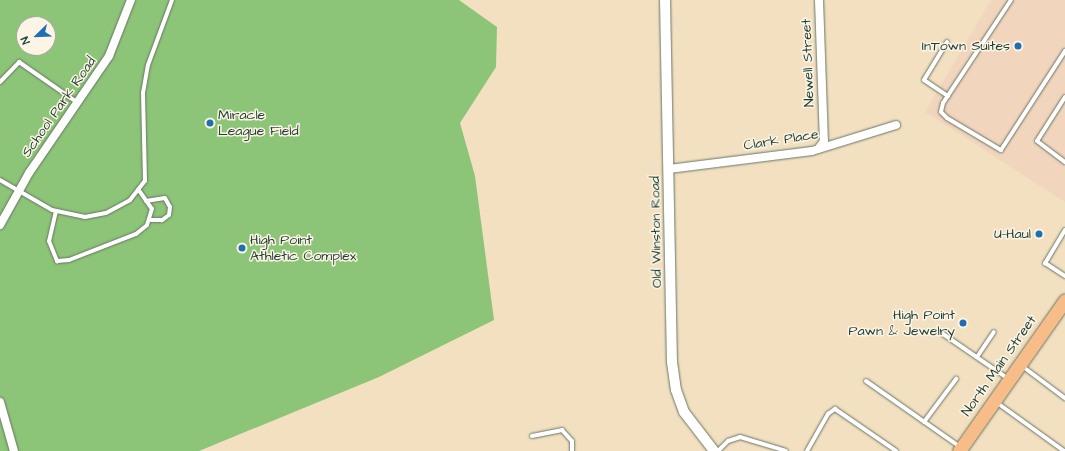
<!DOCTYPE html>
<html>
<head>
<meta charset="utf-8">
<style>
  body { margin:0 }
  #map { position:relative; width:1065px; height:451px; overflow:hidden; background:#f2e0c1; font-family:"Architects Daughter",sans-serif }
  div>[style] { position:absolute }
  .built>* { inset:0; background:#f2d5bd }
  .green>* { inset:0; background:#8dc578 }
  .roads { filter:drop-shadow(0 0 1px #697665) drop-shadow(0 0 1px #697665) }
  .service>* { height:4px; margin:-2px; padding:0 2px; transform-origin:2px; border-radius:2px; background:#fff }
  .minor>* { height:8px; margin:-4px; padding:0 4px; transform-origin:4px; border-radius:4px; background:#fff }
  .tertiary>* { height:10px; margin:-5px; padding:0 5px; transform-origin:5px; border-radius:5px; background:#fff }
  .primary>* { height:13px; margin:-6.5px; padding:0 6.5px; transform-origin:6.5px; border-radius:6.5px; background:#f7bd88 }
  .dots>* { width:11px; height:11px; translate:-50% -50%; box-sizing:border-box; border:2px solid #fcf5e5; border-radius:50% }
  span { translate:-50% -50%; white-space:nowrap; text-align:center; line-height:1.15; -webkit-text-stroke:3px #fcf5e5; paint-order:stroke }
  .poi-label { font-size:14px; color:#1f3d34 }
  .right { translate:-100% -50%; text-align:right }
  .left { translate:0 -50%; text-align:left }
  .street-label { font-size:14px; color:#1f3d34 }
  .north { position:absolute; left:16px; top:16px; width:40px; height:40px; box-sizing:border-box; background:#fcf5e5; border:1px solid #a4ab9e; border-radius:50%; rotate:247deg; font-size:11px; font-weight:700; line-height:16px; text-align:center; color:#1f3d34 }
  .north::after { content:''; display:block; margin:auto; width:14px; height:18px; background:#1f6fb2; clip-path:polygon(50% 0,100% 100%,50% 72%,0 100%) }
</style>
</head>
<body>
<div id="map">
  <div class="built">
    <div style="clip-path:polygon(991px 0,1065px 0,1065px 202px,925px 112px)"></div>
  </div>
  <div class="green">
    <div style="clip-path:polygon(evenodd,0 0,459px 0,497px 27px,496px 67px,460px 123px,475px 176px,494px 320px,379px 377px,199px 451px,0 451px,0 0,24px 24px,48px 24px,48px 48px,24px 48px,24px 24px)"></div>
  </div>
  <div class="roads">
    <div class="service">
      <div style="left:1011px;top:0;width:123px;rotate:123.4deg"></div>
      <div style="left:943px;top:103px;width:9px;rotate:103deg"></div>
      <div style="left:941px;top:112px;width:8px;rotate:45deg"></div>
      <div style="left:947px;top:118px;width:63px;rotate:30.7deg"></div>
      <div style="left:1001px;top:150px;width:118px;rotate:-57.1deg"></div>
      <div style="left:947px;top:42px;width:44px;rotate:121.2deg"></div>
      <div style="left:924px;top:80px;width:29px;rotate:34deg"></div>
      <div style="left:0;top:82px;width:28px;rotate:-46deg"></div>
      <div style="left:19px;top:62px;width:72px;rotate:34.8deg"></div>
      <div style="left:1065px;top:97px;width:52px;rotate:122.5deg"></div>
      <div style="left:1037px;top:141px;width:35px;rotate:37deg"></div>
      <div style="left:0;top:180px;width:60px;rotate:30deg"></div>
      <div style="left:52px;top:210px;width:34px;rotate:12deg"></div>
      <div style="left:85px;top:217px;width:21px;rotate:-11deg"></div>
      <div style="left:106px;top:213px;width:27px;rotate:-28deg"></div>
      <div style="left:130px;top:200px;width:24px;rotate:-52deg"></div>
      <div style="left:145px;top:181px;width:88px;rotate:-91.3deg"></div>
      <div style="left:143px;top:93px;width:28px;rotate:-80deg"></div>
      <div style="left:148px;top:65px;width:69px;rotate:-69.7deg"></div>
      <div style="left:146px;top:201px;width:19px;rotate:-9deg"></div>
      <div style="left:165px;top:198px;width:10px;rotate:61deg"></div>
      <div style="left:170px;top:207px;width:8px;rotate:97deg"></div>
      <div style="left:169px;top:215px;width:9px;rotate:144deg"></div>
      <div style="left:162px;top:220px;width:11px;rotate:180deg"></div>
      <div style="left:56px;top:211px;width:31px;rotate:103deg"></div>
      <div style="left:49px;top:241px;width:22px;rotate:68deg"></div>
      <div style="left:57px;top:261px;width:12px;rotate:-5deg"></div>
      <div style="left:69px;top:260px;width:72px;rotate:-21.2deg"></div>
      <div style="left:136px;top:234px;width:14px;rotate:-39deg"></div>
      <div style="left:147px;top:225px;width:17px;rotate:-73deg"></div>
      <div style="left:152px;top:209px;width:24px;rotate:-125deg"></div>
      <div style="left:1065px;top:230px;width:39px;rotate:121deg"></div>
      <div style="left:1045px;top:263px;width:24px;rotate:33deg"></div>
      <div style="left:943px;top:334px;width:78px;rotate:34.5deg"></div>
      <div style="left:977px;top:357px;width:30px;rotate:-56deg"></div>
      <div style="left:1022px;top:366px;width:54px;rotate:36.7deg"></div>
      <div style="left:866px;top:381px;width:113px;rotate:35deg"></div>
      <div style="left:996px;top:402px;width:84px;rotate:35.8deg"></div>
      <div style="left:924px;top:422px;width:54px;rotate:-53.3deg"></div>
      <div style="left:532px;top:436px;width:31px;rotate:-11deg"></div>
      <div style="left:562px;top:430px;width:15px;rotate:48deg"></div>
      <div style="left:572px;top:441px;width:10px;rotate:90deg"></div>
      <div style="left:718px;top:451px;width:14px;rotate:-45deg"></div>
      <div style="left:728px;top:441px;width:13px;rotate:-18deg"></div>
      <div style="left:740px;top:437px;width:48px;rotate:16.9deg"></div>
      <div style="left:807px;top:451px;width:43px;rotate:-60.4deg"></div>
      <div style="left:828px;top:414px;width:9px;rotate:-36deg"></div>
      <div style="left:835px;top:409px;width:74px;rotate:34.5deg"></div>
    </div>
    <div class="minor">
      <div style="left:819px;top:0;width:141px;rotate:88deg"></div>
      <div style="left:824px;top:141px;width:9px;rotate:126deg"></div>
      <div style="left:669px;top:169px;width:144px;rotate:-7.2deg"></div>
      <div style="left:812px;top:151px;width:88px;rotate:-17.2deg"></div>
      <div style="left:0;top:225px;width:60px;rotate:-60.9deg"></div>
      <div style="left:29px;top:173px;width:142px;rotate:-55.6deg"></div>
      <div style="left:109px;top:56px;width:60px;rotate:-68.6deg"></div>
      <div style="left:0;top:402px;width:51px;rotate:74.1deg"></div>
    </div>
    <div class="tertiary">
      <div style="left:665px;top:0;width:362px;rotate:88.9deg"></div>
      <div style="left:672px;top:362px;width:28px;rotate:82deg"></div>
      <div style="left:676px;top:390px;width:23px;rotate:70deg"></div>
      <div style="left:684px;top:412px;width:49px;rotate:52.4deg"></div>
    </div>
    <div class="primary">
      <div style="left:959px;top:451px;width:184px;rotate:-54.9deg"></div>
    </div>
  </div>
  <div class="dots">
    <div style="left:1018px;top:46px;background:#1f6fb2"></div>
    <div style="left:210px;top:123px;background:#1f6fb2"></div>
    <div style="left:1039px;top:234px;background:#1f6fb2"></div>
    <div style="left:242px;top:248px;background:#1f6fb2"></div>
    <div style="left:963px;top:323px;background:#1f6fb2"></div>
  </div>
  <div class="poi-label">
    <span class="right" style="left:1010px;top:46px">InTown Suites</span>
    <span class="left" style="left:218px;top:123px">Miracle<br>League Field</span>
    <span class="right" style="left:1031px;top:234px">U-Haul</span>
    <span class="left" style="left:250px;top:248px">High Point<br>Athletic Complex</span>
    <span class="right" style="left:955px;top:323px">High Point<br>Pawn &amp; Jewelry</span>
  </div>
  <div class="street-label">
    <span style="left:808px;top:63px;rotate:-92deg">Newell Street</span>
    <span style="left:59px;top:107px;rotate:-55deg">School Park Road</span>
    <span style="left:781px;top:140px;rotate:-9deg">Clark Place</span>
    <span style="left:656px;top:232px;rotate:-91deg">Old Winston Road</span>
    <span style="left:999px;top:366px;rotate:-55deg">North Main Street</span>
  </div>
  <div class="north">N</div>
</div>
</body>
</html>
